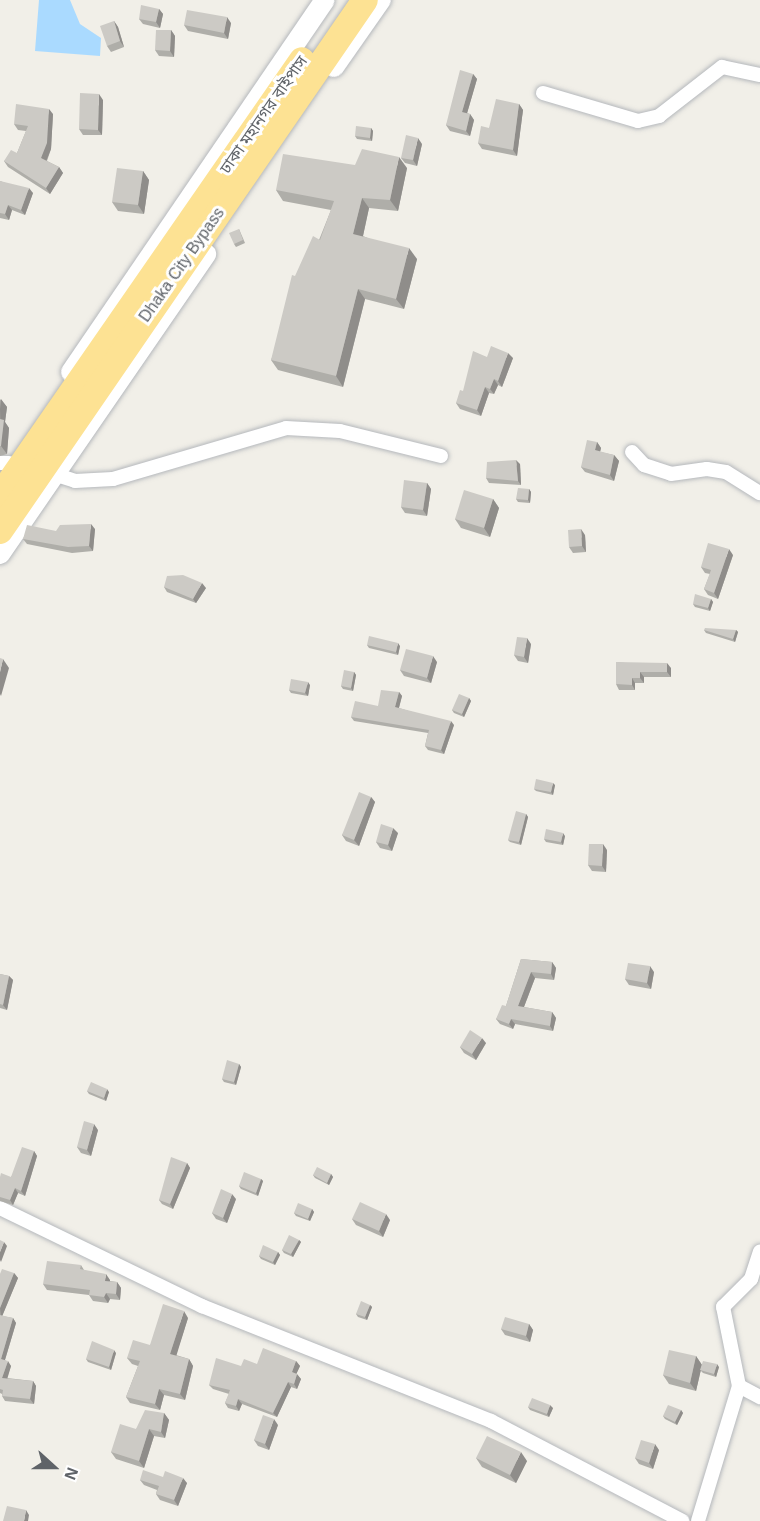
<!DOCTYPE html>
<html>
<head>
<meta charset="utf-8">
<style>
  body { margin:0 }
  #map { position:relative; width:760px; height:1521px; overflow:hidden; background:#f1efe8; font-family:Helvetica,"Noto Sans Bengali",sans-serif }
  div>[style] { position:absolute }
  .water>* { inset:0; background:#aadaff }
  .roads { filter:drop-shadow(0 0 2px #b5b8bc) drop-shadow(0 0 2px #b5b8bc) }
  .street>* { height:14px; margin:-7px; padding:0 7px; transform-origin:7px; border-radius:7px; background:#fff }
  .secondary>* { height:20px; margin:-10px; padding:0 10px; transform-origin:10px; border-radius:10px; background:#fff }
  .highway>* { height:26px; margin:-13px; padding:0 13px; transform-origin:13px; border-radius:13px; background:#fde293 }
  .wall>* { inset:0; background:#afaea9 }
  .shaded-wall>* { inset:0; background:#8f8d8a }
  .building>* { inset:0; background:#cccac5 }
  span { translate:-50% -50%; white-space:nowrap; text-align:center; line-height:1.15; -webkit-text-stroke:6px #fff; paint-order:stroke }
  .street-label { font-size:16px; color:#5f6368 }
  .north { position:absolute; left:24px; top:1437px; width:60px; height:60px; -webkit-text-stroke:4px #fff; paint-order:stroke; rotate:111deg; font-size:16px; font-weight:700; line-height:24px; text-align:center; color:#5f6368 }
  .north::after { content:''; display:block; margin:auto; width:21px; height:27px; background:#5f6368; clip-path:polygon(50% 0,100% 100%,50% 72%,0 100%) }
</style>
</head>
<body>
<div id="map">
  <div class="water">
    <div style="clip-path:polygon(39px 0,70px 0,80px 24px,101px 38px,100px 56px,35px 51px)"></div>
  </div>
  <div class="roads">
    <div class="street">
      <div style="left:543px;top:93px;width:99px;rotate:16.4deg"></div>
      <div style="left:638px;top:121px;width:22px;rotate:-13deg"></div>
      <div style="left:659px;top:116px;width:80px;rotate:-37.9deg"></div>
      <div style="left:722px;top:67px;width:39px;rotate:12deg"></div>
      <div style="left:632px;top:452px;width:18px;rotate:47deg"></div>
      <div style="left:644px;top:465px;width:28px;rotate:18deg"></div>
      <div style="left:671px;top:474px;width:36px;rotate:-8deg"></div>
      <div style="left:707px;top:469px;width:19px;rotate:9deg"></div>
      <div style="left:726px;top:472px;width:40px;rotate:32deg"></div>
      <div style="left:0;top:463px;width:9px"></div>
      <div style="left:57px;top:475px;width:19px;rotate:18deg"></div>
      <div style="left:75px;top:481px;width:38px;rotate:-3deg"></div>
      <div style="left:113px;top:479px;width:180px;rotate:-16.4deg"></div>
      <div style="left:286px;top:428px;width:54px;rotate:3.2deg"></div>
      <div style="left:340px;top:431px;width:104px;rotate:13.9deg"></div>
      <div style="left:0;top:1208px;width:225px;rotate:25.9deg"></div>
      <div style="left:202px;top:1306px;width:311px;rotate:21.7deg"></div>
      <div style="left:491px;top:1421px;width:216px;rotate:27.6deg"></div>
      <div style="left:739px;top:1386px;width:24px;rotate:28deg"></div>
      <div style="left:698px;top:1521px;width:141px;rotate:-73.1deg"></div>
      <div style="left:739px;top:1386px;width:81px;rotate:-101.4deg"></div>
      <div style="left:723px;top:1307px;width:40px;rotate:-45deg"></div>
      <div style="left:751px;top:1279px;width:29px;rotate:-72deg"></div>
    </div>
    <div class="secondary">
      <div style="left:334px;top:67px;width:82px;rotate:-55deg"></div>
      <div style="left:71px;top:372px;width:450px;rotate:-55.7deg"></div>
      <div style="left:0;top:554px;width:364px;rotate:-55.5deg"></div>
    </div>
    <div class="highway">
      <div style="left:0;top:496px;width:530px;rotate:-55.29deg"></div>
      <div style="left:0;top:531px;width:644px;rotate:-55.5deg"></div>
    </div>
  </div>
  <div class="wall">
    <div style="clip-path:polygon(159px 9px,163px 14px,160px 28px,143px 24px,139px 19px)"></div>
    <div style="clip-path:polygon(114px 21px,118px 27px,124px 47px,111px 52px,107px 46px)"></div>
    <div style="clip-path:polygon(231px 23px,228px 39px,188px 31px,184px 25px)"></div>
    <div style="clip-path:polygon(171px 30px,175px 36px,174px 57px,159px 56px,155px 50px)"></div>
    <div style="clip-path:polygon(473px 74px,477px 79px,467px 113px,470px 114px,474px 120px,470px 136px,450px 131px,446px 125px)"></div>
    <div style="clip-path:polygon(103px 100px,102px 135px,83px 135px,79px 129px)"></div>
    <div style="clip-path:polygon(519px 104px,523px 110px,517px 156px,482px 149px,478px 143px,489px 128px)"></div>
    <div style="clip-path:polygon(53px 114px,51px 149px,47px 161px,59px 167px,63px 173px,50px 194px,8px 167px,4px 161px,17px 153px,26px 131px,18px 130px,14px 124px)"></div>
    <div style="clip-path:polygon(371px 128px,373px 131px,372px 141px,357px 139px,355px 136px)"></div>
    <div style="clip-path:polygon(422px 144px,417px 166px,405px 163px,401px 158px)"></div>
    <div style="clip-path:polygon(355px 165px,407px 168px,398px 211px,369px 208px,363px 236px,417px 259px,404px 309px,365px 299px,343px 387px,278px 370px,271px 360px,331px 210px,283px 201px,276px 190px)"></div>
    <div style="clip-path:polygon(143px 171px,149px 180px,144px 214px,118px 211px,112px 202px)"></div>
    <div style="clip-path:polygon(0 181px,33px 193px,25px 215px,12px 210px,9px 220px,0 218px)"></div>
    <div style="clip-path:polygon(239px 229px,245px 243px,236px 247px,234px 244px)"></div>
    <div style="clip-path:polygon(487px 357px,513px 358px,502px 387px,498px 385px,494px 394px,489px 393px,481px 416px,460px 409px,456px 403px)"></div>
    <div style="clip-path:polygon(0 399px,7px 407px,5px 422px,9px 428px,7px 454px,0 456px)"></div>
    <div style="clip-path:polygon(597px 442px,601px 448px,600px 452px,614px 455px,619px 461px,614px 481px,585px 472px,581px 467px)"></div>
    <div style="clip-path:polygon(520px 464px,521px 485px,489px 483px,486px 478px)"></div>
    <div style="clip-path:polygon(427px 483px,431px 489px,427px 516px,405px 513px,401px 507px)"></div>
    <div style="clip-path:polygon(529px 489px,531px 492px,530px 503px,518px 502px,516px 499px)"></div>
    <div style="clip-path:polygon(493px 499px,499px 508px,490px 537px,461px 528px,455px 519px)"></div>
    <div style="clip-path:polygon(95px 529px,93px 551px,72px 553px,27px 544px,23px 539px,56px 531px)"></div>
    <div style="clip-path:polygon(585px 535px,586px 552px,573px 553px,569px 547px)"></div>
    <div style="clip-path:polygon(733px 555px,718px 599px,708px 595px,704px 589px,710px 574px,705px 573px,701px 567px)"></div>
    <div style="clip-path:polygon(164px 587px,206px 588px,196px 603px,167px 592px)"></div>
    <div style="clip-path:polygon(711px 599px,713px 602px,710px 611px,695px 607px,693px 604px)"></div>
    <div style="clip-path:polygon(704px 630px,736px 630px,738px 632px,735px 642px,706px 633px)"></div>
    <div style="clip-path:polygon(531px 644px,528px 663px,518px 661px,514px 655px)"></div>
    <div style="clip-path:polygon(367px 645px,400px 646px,398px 655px,369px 648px)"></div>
    <div style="clip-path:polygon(437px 662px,431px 683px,404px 676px,400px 670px)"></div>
    <div style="clip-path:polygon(616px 662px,671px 668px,671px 677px,644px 677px,644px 683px,635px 683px,635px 690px,619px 690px,616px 684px)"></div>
    <div style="clip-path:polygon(354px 672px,356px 675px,353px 691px,343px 689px,341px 686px)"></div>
    <div style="clip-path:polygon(310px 685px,308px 696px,291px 693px,289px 690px)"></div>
    <div style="clip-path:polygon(399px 692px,402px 696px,399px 708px,454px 725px,444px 754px,428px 750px,425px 746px,428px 733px,354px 721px,351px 717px,378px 706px)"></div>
    <div style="clip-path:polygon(469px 698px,471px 701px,464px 717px,454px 713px,452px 710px)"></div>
    <div style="clip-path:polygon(555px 785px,553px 795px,536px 791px,534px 789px)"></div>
    <div style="clip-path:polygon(371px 797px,375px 802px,359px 846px,346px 841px,342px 835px)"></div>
    <div style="clip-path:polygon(526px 814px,528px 817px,521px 845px,510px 842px,508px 840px)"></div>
    <div style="clip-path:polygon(398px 833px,392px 851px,380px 848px,376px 842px)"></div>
    <div style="clip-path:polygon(565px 836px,563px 845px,546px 842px,544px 839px)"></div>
    <div style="clip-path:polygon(607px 850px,606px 872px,592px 871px,588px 865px)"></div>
    <div style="clip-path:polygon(521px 959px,552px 962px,556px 968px,554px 980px,535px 978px,524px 1007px,552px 1012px,556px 1018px,553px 1031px,515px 1024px,513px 1029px,500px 1024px,496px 1019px,506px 1006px)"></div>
    <div style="clip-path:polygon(654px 972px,651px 989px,629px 985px,625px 979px)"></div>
    <div style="clip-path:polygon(0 974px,9px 976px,13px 980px,7px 1010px,0 1008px)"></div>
    <div style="clip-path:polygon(486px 1043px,476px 1060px,464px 1053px,460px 1047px)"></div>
    <div style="clip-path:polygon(239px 1064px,241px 1067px,236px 1085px,224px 1082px,222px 1079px)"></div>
    <div style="clip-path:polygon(87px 1091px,109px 1092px,106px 1101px,89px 1094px)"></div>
    <div style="clip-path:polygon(98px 1130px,91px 1156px,81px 1153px,77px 1147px)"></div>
    <div style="clip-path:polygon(34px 1151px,37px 1156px,25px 1196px,18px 1193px,13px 1205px,0 1201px,0 1177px,11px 1177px)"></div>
    <div style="clip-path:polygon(187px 1163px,190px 1168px,173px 1209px,162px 1204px,159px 1200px)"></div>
    <div style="clip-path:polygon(331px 1174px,333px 1177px,329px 1185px,315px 1178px,313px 1175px)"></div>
    <div style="clip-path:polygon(261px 1179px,263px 1181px,258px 1196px,241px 1189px,239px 1186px)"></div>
    <div style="clip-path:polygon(236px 1199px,227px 1223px,216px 1219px,212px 1213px)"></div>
    <div style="clip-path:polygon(312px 1209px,314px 1212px,310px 1221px,296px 1216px,294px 1213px)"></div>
    <div style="clip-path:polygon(352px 1219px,390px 1220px,383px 1237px,356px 1225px)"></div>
    <div style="clip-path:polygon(299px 1240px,301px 1242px,293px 1257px,284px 1253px,282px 1250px)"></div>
    <div style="clip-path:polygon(278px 1252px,280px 1255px,275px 1265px,261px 1259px,259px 1256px)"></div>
    <div style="clip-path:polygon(81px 1265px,84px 1270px,110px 1280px,110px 1281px,117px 1282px,121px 1288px,120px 1300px,110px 1299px,108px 1303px,93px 1301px,89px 1295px,47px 1290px,43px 1284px)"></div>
    <div style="clip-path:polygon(14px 1273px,18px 1278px,2px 1316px,13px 1318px,16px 1323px,5px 1360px,11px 1366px,7px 1378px,33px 1381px,36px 1386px,34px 1404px,5px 1401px,2px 1396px,2px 1394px,0 1393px,0 1274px)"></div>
    <div style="clip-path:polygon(370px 1305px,372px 1307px,367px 1320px,358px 1317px,356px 1314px)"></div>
    <div style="clip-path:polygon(188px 1318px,176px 1355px,189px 1359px,193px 1366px,185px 1400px,164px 1395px,160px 1410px,130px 1403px,126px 1397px,138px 1366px,132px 1364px,127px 1358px,150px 1345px)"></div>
    <div style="clip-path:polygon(529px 1324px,533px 1330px,530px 1342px,505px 1335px,501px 1329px)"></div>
    <div style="clip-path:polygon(116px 1353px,111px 1370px,88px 1362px,86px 1359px)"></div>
    <div style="clip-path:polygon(696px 1356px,702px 1365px,696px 1391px,669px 1384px,663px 1375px)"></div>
    <div style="clip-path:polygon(296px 1361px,300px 1366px,296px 1374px,301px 1379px,297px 1389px,291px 1387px,277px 1417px,242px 1404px,239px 1411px,228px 1408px,225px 1403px,229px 1394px,213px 1389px,209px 1385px,241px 1366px)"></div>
    <div style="clip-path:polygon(719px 1367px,716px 1377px,703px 1373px,700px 1370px)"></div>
    <div style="clip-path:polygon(528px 1407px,553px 1408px,549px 1417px,530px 1410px)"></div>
    <div style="clip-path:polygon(681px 1410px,683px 1413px,677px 1425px,665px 1419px,663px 1416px)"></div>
    <div style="clip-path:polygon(164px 1413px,169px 1420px,165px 1438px,154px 1436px,144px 1468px,116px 1459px,111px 1452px,136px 1429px)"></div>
    <div style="clip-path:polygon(278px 1425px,269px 1450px,258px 1446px,254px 1440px)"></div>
    <div style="clip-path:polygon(659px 1450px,653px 1469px,639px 1464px,635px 1458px)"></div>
    <div style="clip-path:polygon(476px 1458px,527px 1461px,516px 1483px,482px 1467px)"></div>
    <div style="clip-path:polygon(163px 1477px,187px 1483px,178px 1506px,160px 1500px,156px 1494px,157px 1490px,144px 1485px,140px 1480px)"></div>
  </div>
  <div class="shaded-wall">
    <div style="clip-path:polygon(159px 9px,163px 14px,160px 28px,156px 22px)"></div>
    <div style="clip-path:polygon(227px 17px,231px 23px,228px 39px,224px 33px)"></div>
    <div style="clip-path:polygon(114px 21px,118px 27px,124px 47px,120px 41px)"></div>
    <div style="clip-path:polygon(171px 30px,175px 36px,174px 57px,170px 51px)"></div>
    <div style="clip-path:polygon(473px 74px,477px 79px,466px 117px,462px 112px)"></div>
    <div style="clip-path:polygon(99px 94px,103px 100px,102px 135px,98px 130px)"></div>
    <div style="clip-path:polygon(519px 104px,523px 110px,517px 156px,513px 150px)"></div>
    <div style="clip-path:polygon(49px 109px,53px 114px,51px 149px,45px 164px,41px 158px)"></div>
    <div style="clip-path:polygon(470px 114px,474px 120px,470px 136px,466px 131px)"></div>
    <div style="clip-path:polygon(371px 128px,373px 131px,372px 141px,370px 138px)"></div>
    <div style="clip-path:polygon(418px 138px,422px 144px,417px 166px,413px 160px)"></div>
    <div style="clip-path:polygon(399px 157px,407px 168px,398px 211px,390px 200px)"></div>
    <div style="clip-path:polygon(59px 167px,63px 173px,50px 194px,46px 188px)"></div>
    <div style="clip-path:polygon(143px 171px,149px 180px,144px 214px,138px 205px)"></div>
    <div style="clip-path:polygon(29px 188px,33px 193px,25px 215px,21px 210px)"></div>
    <div style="clip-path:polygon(362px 198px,369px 208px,361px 245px,353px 234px)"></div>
    <div style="clip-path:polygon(8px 205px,12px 210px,9px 220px,5px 214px)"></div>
    <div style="clip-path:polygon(409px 248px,417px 259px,404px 309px,396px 299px)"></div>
    <div style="clip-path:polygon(358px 289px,365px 299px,343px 387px,336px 376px)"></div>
    <div style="clip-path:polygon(508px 353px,513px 358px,502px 387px,498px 381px)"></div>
    <div style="clip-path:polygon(494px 379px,498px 385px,494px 394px,490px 389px)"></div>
    <div style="clip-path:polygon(485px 387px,489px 393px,481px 416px,477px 410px)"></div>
    <div style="clip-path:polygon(1px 399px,7px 407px,5px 422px,9px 428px,7px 454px,1px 446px,0 409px)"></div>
    <div style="clip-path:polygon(597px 442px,601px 448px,599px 456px,595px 450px)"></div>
    <div style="clip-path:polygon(614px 455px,619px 461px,614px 481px,610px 475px)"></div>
    <div style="clip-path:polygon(516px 460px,520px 464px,521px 485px,518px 481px)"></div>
    <div style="clip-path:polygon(427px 483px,431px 489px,427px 516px,423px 510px)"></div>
    <div style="clip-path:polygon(529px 489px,531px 492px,530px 503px,528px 500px)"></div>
    <div style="clip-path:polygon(493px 499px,499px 508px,490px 537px,484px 528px)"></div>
    <div style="clip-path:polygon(91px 524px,95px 529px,93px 551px,89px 546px)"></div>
    <div style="clip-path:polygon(581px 529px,585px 535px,586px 552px,582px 546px)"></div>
    <div style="clip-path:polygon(729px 549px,733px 555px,718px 599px,714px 593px)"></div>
    <div style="clip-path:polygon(202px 583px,206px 588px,196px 603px,193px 599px)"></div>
    <div style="clip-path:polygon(711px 599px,713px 602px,710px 611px,708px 608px)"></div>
    <div style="clip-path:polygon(736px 630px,738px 632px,735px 642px,733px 639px)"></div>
    <div style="clip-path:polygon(527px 638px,531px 644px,528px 663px,524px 657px)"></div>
    <div style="clip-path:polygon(398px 643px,400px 646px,398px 655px,396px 652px)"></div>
    <div style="clip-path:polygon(433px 656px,437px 662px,431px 683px,427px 678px)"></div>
    <div style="clip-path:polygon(3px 659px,9px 668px,1px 696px,0 694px,0 672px)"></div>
    <div style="clip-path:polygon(667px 663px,671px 668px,671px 677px,667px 672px)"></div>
    <div style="clip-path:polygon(354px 672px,356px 675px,353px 691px,351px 688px)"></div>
    <div style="clip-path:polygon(640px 672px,644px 677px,644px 683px,640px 678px)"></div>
    <div style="clip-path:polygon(632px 678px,635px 683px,635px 690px,632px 685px)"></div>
    <div style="clip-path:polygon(308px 682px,310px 685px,308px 696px,305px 693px)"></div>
    <div style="clip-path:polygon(399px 692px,402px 696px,398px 711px,395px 707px)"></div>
    <div style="clip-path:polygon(469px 698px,471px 701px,464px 717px,462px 714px)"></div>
    <div style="clip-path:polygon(451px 721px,454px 725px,444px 754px,441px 750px)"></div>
    <div style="clip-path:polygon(553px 783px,555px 785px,553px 795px,551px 792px)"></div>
    <div style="clip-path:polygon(371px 797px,375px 802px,359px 846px,354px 840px)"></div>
    <div style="clip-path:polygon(526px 814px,528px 817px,521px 845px,519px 842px)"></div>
    <div style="clip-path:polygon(393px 828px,398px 833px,392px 851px,388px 845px)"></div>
    <div style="clip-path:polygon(563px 833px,565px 836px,563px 845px,561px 842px)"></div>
    <div style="clip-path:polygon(603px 844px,607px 850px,606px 872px,602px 866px)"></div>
    <div style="clip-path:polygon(552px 962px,556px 968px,554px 980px,551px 974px)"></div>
    <div style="clip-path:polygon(650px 966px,654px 972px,651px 989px,647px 983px)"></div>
    <div style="clip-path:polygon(531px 972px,535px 978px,522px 1012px,518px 1006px)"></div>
    <div style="clip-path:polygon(9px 976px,13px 980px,7px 1010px,3px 1005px)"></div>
    <div style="clip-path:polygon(552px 1012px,556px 1018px,553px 1031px,550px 1026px)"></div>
    <div style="clip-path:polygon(511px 1019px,515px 1024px,513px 1029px,509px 1024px)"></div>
    <div style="clip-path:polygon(482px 1038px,486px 1043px,476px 1060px,472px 1054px)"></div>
    <div style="clip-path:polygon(239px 1064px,241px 1067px,236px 1085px,234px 1082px)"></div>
    <div style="clip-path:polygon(107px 1089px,109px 1092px,106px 1101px,104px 1098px)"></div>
    <div style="clip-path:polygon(94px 1124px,98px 1130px,91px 1156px,87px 1150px)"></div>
    <div style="clip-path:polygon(34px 1151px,37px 1156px,25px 1196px,21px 1191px)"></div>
    <div style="clip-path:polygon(187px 1163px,190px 1168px,173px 1209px,170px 1204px)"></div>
    <div style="clip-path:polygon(331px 1174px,333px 1177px,329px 1185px,327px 1183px)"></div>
    <div style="clip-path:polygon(261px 1179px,263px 1181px,258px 1196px,256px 1193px)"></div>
    <div style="clip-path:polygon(15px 1188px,18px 1193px,13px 1205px,10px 1200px)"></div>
    <div style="clip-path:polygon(232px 1194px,236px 1199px,227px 1223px,223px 1218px)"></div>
    <div style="clip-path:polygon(312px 1209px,314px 1212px,310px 1221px,308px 1219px)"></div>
    <div style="clip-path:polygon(386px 1214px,390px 1220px,383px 1237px,379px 1231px)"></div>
    <div style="clip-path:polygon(299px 1240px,301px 1242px,293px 1257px,291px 1254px)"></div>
    <div style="clip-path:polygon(4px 1242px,7px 1246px,1px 1262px,0 1260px,0 1252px)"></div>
    <div style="clip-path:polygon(278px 1252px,280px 1255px,275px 1265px,273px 1262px)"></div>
    <div style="clip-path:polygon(14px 1273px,18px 1278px,1px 1319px,0 1308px)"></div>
    <div style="clip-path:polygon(106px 1274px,110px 1280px,109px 1287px,105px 1281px)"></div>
    <div style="clip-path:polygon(117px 1282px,121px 1288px,120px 1300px,116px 1294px)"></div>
    <div style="clip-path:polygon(106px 1293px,110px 1299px,108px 1303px,104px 1297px)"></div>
    <div style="clip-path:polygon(370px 1305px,372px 1307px,367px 1320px,365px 1317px)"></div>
    <div style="clip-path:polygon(184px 1311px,188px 1318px,175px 1360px,170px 1354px)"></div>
    <div style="clip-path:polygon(13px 1318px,16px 1323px,4px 1363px,1px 1359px)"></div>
    <div style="clip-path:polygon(529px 1324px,533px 1330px,530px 1342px,526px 1336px)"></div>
    <div style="clip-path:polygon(114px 1350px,116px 1353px,111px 1370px,109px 1367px)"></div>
    <div style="clip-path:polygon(696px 1356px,702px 1365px,696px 1391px,690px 1383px)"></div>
    <div style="clip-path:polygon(189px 1359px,193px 1366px,185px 1400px,180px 1394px)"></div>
    <div style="clip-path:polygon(8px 1361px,11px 1366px,6px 1383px,2px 1378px)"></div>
    <div style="clip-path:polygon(296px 1361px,300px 1366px,295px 1377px,292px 1372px)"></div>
    <div style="clip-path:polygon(717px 1364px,719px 1367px,716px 1377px,714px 1374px)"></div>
    <div style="clip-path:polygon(297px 1374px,301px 1379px,297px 1389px,294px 1384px)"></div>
    <div style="clip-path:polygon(33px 1381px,36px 1386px,34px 1404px,30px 1399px)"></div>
    <div style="clip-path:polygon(288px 1382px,291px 1387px,277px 1417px,273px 1413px)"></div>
    <div style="clip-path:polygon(159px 1389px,164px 1395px,160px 1410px,155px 1404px)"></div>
    <div style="clip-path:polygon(238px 1399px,242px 1404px,239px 1411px,236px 1406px)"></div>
    <div style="clip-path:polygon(550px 1405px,553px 1408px,549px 1417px,547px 1414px)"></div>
    <div style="clip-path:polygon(681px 1410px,683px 1413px,677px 1425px,675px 1422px)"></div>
    <div style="clip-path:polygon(164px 1413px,169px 1420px,165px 1438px,161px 1432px)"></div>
    <div style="clip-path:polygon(274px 1419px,278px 1425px,269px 1450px,265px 1444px)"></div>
    <div style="clip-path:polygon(149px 1429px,154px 1436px,144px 1468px,139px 1461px)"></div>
    <div style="clip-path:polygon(655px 1444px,659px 1450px,653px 1469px,649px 1463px)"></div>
    <div style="clip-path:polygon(521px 1452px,527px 1461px,516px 1483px,510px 1475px)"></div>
    <div style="clip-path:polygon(183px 1478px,187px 1483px,178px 1506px,174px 1500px)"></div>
    <div style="clip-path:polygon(26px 1510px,29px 1515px,28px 1521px,24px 1521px)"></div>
  </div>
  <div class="building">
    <div style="clip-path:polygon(141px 5px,159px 9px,156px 22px,139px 19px)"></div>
    <div style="clip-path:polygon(187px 10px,227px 17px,224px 33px,184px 25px)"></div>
    <div style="clip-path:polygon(114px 21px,120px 41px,107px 46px,100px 26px)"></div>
    <div style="clip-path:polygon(156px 30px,171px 30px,170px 51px,155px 50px)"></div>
    <div style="clip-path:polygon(460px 70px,473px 74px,462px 112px,470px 114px,466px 131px,446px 125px)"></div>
    <div style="clip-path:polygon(80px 93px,99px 94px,98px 130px,79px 129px)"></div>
    <div style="clip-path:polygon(496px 99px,519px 104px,513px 150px,478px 143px,481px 126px,489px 128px)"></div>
    <div style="clip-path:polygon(16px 104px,49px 109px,47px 143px,41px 158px,59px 167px,46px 188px,4px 161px,11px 150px,17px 153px,28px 126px,14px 124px)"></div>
    <div style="clip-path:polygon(356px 126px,371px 128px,370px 138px,355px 136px)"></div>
    <div style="clip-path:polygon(406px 135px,418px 138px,413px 160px,401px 158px)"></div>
    <div style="clip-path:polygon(362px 149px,399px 157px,390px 200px,362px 198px,353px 234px,409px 248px,396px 299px,358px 289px,336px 376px,271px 360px,292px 275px,295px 276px,313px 236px,320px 240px,334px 201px,276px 190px,283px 154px,355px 165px)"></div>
    <div style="clip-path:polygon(117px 168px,143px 171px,138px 205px,112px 202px)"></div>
    <div style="clip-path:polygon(0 181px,29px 188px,21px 210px,8px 205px,5px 214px,0 213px)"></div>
    <div style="clip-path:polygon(239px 229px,243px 240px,234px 244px,229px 233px)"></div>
    <div style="clip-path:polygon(491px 346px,508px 353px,498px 381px,494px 379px,490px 389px,485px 387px,477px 410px,456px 403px,460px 390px,463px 391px,473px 351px,487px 357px)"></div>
    <div style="clip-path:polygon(0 419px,4px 420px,1px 446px,0 446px)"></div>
    <div style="clip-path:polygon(587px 440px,597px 442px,595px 450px,614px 455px,610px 475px,581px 467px)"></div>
    <div style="clip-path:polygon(516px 460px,518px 481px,486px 478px,487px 462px)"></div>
    <div style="clip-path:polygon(404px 480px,427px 483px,423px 510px,401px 507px)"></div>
    <div style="clip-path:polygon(518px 488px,529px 489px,528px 500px,516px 499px)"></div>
    <div style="clip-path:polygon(464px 490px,493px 499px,484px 528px,455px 519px)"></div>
    <div style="clip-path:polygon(91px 524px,89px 546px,68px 547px,23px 539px,27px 525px,56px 531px,60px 525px)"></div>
    <div style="clip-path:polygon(581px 529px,582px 546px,569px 547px,568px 530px)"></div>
    <div style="clip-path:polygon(708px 543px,729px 549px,714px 593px,704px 589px,711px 570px,701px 567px)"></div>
    <div style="clip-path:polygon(183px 575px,202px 583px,193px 599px,164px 587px,167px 576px)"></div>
    <div style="clip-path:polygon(695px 594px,711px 599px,708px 608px,693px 604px)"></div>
    <div style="clip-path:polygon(705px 628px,736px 630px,733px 639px,704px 630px)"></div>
    <div style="clip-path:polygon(369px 636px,398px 643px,396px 652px,367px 645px)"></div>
    <div style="clip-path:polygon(517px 637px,527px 638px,524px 657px,514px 655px)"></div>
    <div style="clip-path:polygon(406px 649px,433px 656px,427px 678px,400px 670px)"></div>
    <div style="clip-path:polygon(0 658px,3px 659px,0 672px)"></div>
    <div style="clip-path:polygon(616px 662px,667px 663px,667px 672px,640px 672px,640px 678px,632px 678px,632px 685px,616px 684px)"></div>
    <div style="clip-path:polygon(344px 670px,354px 672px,351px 688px,341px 686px)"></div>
    <div style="clip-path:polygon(291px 679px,308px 682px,305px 693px,289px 690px)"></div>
    <div style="clip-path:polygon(381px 690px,399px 692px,395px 707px,451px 721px,441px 750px,425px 746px,429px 730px,351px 717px,355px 701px,378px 706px)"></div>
    <div style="clip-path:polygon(459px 694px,469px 698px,462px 714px,452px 710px)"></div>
    <div style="clip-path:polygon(536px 779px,553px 783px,551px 792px,534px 789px)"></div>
    <div style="clip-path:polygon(359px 792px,371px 797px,354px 840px,342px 835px)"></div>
    <div style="clip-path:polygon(516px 811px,526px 814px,519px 842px,508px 840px)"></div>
    <div style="clip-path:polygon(381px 824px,393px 828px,388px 845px,376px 842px)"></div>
    <div style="clip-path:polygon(546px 829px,563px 833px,561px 842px,544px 839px)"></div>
    <div style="clip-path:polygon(589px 844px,603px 844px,602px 866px,588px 865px)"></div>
    <div style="clip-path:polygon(521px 959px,552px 962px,551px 974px,531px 972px,518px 1006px,552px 1012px,550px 1026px,511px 1019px,509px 1024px,496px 1019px,502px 1005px,506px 1006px)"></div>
    <div style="clip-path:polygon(628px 963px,650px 966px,647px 983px,625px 979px)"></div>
    <div style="clip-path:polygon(0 974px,9px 976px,3px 1005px,0 1004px)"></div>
    <div style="clip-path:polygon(470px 1030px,482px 1038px,472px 1054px,460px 1047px)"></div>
    <div style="clip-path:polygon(227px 1060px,239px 1064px,234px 1082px,222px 1079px)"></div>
    <div style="clip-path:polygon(91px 1082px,107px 1089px,104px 1098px,87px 1091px)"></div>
    <div style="clip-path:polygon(84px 1121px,94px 1124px,87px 1150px,77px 1147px)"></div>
    <div style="clip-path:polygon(22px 1147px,34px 1151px,21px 1191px,15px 1188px,10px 1200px,0 1197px,0 1177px,1px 1173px,11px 1177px)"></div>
    <div style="clip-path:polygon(171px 1157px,187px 1163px,170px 1204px,159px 1200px)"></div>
    <div style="clip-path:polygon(317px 1167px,331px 1174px,327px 1183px,313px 1175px)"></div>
    <div style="clip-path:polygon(244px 1172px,261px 1179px,256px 1193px,239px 1186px)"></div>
    <div style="clip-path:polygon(221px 1189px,232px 1194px,223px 1218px,212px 1213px)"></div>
    <div style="clip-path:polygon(360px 1202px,386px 1214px,379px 1231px,352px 1219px)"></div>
    <div style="clip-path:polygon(298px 1203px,312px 1209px,308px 1219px,294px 1213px)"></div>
    <div style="clip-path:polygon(289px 1235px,299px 1240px,291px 1254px,282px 1250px)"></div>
    <div style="clip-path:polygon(0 1240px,4px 1242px,0 1252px)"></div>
    <div style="clip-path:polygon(263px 1245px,278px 1252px,273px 1262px,259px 1256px)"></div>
    <div style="clip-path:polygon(47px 1261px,81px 1265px,80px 1269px,106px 1274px,105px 1281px,117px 1282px,116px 1294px,106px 1293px,104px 1297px,89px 1295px,90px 1290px,43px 1284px)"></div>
    <div style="clip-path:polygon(2px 1269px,14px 1273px,0 1308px,0 1274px)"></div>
    <div style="clip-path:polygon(361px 1301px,370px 1305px,365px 1317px,356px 1314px)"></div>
    <div style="clip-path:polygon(163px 1304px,184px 1311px,170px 1354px,189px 1359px,180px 1394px,159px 1389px,155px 1404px,126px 1397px,140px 1361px,127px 1358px,133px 1340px,150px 1345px)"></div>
    <div style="clip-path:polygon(0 1315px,13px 1318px,1px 1359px,8px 1361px,2px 1378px,33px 1381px,30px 1399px,2px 1396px,3px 1390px,0 1389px)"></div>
    <div style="clip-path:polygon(505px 1317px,529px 1324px,526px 1336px,501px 1329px)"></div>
    <div style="clip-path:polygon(92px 1341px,114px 1350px,109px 1367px,86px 1359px)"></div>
    <div style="clip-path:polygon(263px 1348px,296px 1361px,292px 1372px,297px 1374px,294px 1384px,288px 1382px,273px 1413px,238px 1399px,236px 1406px,225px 1403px,230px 1390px,209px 1385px,216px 1358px,241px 1366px,244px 1359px,257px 1364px)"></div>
    <div style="clip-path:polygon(669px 1350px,696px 1356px,690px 1383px,663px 1375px)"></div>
    <div style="clip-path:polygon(703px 1361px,717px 1364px,714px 1374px,700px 1370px)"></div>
    <div style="clip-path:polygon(532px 1398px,550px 1405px,547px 1414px,528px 1407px)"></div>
    <div style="clip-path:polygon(668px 1405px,681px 1410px,675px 1422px,663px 1416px)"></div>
    <div style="clip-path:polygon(145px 1410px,164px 1413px,161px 1432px,149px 1429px,139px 1461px,111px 1452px,120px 1424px,136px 1429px)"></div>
    <div style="clip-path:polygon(263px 1415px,274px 1419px,265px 1444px,254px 1440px)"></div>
    <div style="clip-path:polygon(487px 1436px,521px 1452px,510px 1475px,476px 1458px)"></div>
    <div style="clip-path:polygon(641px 1440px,655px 1444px,649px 1463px,635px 1458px)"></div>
    <div style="clip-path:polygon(143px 1470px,163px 1477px,165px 1471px,183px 1478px,174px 1500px,156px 1494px,159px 1486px,140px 1480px)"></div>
    <div style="clip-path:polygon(7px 1506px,26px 1510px,24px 1521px,3px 1521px)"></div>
  </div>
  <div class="street-label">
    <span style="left:264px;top:115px;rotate:-55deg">ঢাকা মহানগর বাইপাস</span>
    <span style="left:182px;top:265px;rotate:-55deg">Dhaka City Bypass</span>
  </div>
  <div class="north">N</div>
</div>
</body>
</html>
